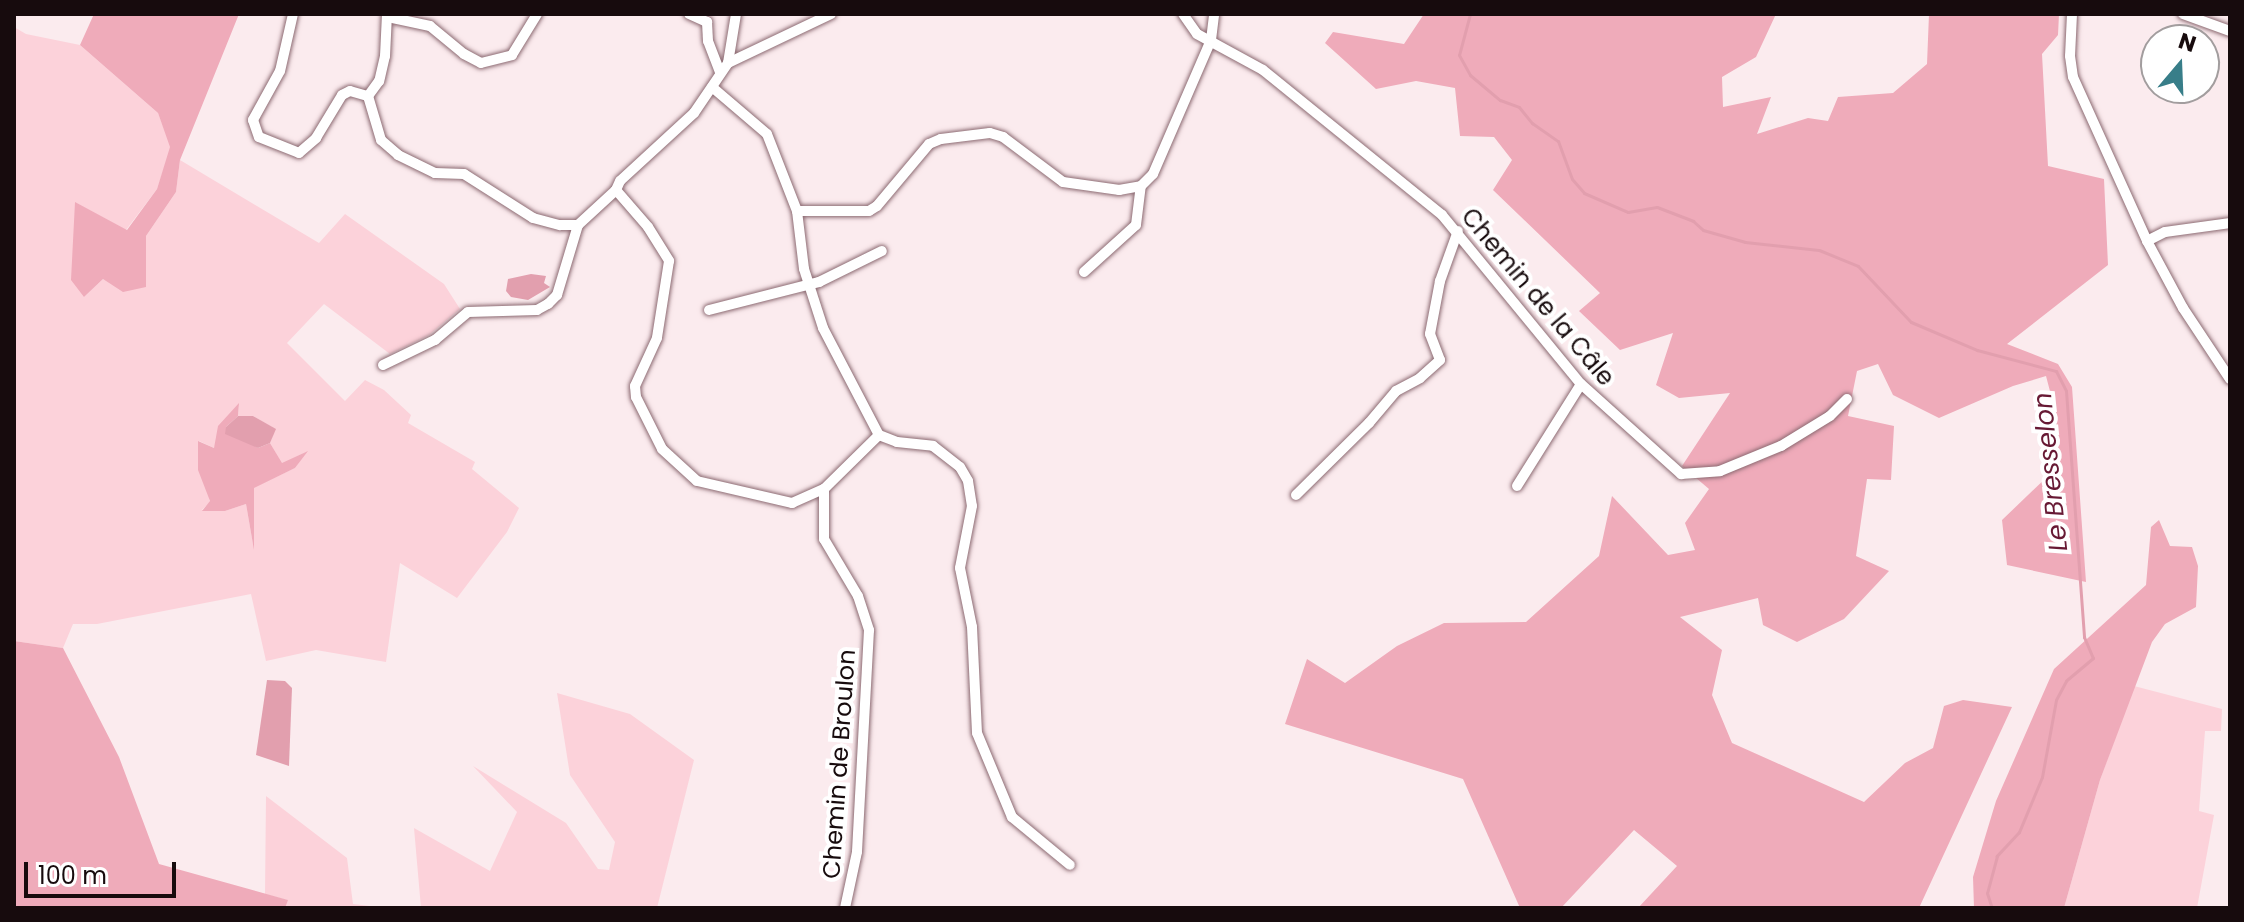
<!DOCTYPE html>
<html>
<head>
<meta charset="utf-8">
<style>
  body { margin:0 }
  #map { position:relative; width:2244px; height:922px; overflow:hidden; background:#fbebee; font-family:Poppins,sans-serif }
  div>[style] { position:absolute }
  .green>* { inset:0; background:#fcd2da }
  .forest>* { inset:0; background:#efabba }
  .water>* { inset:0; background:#e29fae }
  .stream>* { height:3px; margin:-1.5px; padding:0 1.5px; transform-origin:1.5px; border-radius:1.5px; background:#e29fae }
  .roads { filter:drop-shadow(0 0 2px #8c6a72) drop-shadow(0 0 2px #8c6a72) }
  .minor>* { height:10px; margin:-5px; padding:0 5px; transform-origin:5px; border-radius:5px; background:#fff }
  span { translate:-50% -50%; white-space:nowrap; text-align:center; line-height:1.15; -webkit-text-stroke:8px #fff; paint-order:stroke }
  .street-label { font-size:24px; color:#170b0d }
  .water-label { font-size:26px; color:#671934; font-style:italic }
  .frame { position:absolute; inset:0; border:16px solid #170b0d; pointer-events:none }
  .north { position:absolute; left:2140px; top:24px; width:80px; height:80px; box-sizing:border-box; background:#fff; border:2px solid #a29d9e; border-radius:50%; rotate:19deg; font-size:22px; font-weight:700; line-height:32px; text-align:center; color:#170b0d }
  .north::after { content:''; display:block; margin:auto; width:28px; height:36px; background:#387e89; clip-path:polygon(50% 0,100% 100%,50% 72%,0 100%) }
  .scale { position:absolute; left:24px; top:862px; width:152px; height:36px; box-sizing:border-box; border:4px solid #170b0d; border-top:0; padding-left:10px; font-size:24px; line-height:28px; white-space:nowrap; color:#170b0d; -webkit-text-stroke:6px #fff; paint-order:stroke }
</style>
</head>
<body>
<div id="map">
  <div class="green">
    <div style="clip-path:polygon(evenodd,14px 27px,26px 34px,80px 45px,158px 113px,171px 147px,157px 189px,126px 230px,76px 203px,84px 297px,103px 279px,146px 287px,146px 236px,176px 192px,180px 160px,319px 243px,345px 214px,444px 284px,460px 309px,429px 335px,390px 354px,324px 304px,287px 343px,345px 401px,365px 380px,384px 390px,411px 415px,408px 423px,475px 462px,472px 469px,519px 508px,507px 532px,457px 598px,400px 563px,386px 662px,316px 650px,266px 661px,251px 594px,97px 624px,73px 624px,63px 648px,14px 641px,14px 27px,239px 405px,238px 416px,253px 416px,275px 429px,270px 443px,282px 464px,306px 452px,295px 468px,254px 487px,253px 544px,246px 504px,225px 511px,202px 510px,210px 502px,199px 441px,214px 448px,239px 405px)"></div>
    <div style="clip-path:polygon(2134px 686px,2222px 709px,2221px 731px,2205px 731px,2199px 811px,2214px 815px,2197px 908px,2064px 908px,2100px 780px)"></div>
    <div style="clip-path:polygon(557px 693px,630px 714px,694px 760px,657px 908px,421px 908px,414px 828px,490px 871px,517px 812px,473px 766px,566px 823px,598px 869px,609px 870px,615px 842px,570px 775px)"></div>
    <div style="clip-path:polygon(266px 796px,347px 858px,353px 904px,386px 908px,285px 908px,287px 900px,265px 894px)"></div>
  </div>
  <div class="forest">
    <div style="clip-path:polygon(94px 14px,239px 14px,180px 160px,176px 192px,146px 236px,146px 287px,123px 292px,103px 279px,84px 297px,71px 280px,75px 202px,127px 230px,157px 189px,170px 147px,158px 113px,80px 45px)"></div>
    <div style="clip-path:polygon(1424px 14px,1776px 14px,1756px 57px,1722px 77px,1723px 107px,1771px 97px,1757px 134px,1808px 118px,1828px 121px,1838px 97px,1893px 93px,1927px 64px,1929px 14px,2059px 14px,2058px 35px,2042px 54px,2048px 166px,2104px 179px,2108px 265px,2007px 344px,2058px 364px,2072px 387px,2086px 582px,2007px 565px,2002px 520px,2049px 475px,2057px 418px,2046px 376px,2013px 386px,1939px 418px,1893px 395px,1878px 364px,1857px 371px,1848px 416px,1894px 426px,1891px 480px,1867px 479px,1856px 556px,1889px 571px,1844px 619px,1797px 642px,1763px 625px,1758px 598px,1680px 617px,1722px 650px,1712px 695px,1732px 743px,1864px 802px,1905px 763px,1933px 748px,1944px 706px,1963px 700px,2012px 707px,1919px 908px,1638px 908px,1677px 866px,1634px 830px,1561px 908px,1520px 908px,1463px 779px,1285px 724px,1307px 659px,1345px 683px,1397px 646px,1444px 623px,1526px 622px,1599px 556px,1612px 496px,1668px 555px,1695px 550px,1685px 523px,1709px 489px,1682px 466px,1730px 393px,1679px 398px,1656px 385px,1673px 333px,1620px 350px,1579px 311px,1600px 293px,1493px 190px,1512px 160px,1494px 137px,1460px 136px,1455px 88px,1416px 81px,1376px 89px,1325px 43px,1333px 32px,1404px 44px)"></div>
    <div style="clip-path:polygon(239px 403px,238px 416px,226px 427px,258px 448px,270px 443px,282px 463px,308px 451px,295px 468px,254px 488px,254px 550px,246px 504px,225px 511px,202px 511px,210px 501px,198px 470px,198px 441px,214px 448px,218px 426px)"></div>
    <div style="clip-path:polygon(2159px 520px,2170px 546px,2192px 547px,2198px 566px,2196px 607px,2165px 624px,2152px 642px,2100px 780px,2064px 908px,1974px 908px,1973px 877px,1996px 801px,2054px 669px,2146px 585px,2151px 527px)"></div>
    <div style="clip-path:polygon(14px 641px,63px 648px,119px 757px,159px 864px,288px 900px,285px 908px,14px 908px)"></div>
  </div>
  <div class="water">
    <div style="clip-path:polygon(531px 274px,546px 276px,544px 283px,550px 287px,528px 300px,511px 297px,506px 291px,508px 279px)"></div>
    <div style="clip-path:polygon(238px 416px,253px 416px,276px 429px,270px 443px,258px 448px,225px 434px,226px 427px)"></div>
    <div style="clip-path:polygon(267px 680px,285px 681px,292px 688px,289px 766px,256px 755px)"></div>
  </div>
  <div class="stream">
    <div style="left:1470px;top:14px;width:42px;rotate:105deg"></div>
    <div style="left:1459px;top:55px;width:23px;rotate:61deg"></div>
    <div style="left:1470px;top:75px;width:39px;rotate:40deg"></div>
    <div style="left:1500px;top:100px;width:20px;rotate:20deg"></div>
    <div style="left:1519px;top:107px;width:21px;rotate:51deg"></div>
    <div style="left:1532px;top:123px;width:32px;rotate:35deg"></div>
    <div style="left:1558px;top:141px;width:40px;rotate:69.8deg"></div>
    <div style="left:1572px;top:179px;width:18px;rotate:49deg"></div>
    <div style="left:1584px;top:193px;width:48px;rotate:23.4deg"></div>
    <div style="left:1628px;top:212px;width:29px;rotate:-10deg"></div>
    <div style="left:1657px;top:207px;width:39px;rotate:21deg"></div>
    <div style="left:1693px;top:221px;width:13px;rotate:42deg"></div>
    <div style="left:1703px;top:230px;width:44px;rotate:15.9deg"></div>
    <div style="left:1745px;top:242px;width:74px;rotate:6.2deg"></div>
    <div style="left:1819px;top:250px;width:42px;rotate:22.3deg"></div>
    <div style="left:1858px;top:266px;width:77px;rotate:46.6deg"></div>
    <div style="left:1911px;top:322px;width:72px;rotate:23deg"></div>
    <div style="left:1977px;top:350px;width:82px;rotate:14.9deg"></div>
    <div style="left:2056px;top:371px;width:22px;rotate:63deg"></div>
    <div style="left:2066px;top:391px;width:247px;rotate:85.8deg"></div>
    <div style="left:2084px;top:637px;width:23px;rotate:67deg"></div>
    <div style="left:2093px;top:658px;width:35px;rotate:140deg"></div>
    <div style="left:2066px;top:681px;width:21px;rotate:118deg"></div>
    <div style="left:2056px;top:700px;width:78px;rotate:100.3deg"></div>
    <div style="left:2042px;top:777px;width:60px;rotate:112.7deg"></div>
    <div style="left:2019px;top:832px;width:33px;rotate:133deg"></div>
    <div style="left:1997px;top:856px;width:38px;rotate:105deg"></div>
    <div style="left:1987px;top:893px;width:16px;rotate:72deg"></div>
  </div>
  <div class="roads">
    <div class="minor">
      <div style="left:293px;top:14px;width:58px;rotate:102.8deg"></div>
      <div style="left:280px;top:71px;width:56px;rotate:118.9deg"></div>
      <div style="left:253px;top:120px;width:18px;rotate:71deg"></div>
      <div style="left:259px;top:137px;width:43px;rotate:21.8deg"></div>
      <div style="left:299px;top:153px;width:23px;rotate:-41deg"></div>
      <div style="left:316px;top:138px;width:50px;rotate:-58.8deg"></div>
      <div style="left:342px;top:95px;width:9px;rotate:-27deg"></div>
      <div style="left:350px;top:91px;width:19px;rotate:16deg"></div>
      <div style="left:387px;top:14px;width:42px;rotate:92.7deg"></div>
      <div style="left:385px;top:56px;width:26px;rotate:103deg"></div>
      <div style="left:379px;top:81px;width:19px;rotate:126deg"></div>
      <div style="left:368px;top:96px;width:46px;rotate:73.5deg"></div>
      <div style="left:381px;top:140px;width:23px;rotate:41deg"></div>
      <div style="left:398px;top:155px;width:41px;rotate:25.9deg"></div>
      <div style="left:435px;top:173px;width:29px;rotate:2deg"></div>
      <div style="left:464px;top:174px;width:82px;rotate:32.5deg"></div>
      <div style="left:533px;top:218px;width:28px;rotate:15deg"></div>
      <div style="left:560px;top:225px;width:18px"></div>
      <div style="left:689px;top:14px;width:20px;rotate:24deg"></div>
      <div style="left:707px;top:22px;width:19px;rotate:87deg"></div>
      <div style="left:708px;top:41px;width:33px;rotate:69deg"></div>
      <div style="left:831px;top:14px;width:114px;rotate:154.6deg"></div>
      <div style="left:728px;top:63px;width:60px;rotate:124.2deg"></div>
      <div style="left:694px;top:113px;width:100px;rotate:137.4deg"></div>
      <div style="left:620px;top:181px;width:10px;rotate:114deg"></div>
      <div style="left:616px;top:190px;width:49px;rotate:49.1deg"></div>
      <div style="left:648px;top:227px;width:40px;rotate:58deg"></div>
      <div style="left:669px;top:261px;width:78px;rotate:98.9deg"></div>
      <div style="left:657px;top:338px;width:53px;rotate:114.6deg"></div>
      <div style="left:635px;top:386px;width:11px;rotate:85deg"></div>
      <div style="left:636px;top:397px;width:58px;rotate:63.4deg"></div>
      <div style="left:662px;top:449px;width:47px;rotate:42.4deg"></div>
      <div style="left:697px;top:481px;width:98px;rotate:13deg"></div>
      <div style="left:792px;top:503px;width:35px;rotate:-24deg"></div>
      <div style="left:824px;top:489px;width:77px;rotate:-44.5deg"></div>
      <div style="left:1183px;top:14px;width:24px;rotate:55deg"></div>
      <div style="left:1197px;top:34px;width:75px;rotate:28.6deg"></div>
      <div style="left:1263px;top:70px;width:230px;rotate:39deg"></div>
      <div style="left:1442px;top:215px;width:219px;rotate:50.6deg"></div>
      <div style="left:1581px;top:384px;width:135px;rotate:42deg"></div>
      <div style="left:1681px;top:474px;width:39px;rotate:-4deg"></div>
      <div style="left:1720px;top:471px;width:66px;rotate:-22.3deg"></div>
      <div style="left:1781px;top:446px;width:57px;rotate:-31.5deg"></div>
      <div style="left:1830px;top:416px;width:24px;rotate:-45deg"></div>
      <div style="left:2072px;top:14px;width:42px;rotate:92.7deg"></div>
      <div style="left:2070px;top:56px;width:21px;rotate:82deg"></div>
      <div style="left:2073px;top:77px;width:180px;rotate:65.7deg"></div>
      <div style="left:2147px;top:241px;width:76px;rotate:61.8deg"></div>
      <div style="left:2183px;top:308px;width:85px;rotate:56.5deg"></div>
      <div style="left:2183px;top:14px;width:50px;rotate:19.9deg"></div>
      <div style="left:388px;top:17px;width:43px;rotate:12.1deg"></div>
      <div style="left:430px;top:26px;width:44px;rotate:39.5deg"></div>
      <div style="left:464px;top:54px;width:19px;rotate:28deg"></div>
      <div style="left:481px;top:63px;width:32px;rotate:-14deg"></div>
      <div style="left:512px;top:55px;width:48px;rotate:-58.6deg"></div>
      <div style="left:728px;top:63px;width:50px;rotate:-80.7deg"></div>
      <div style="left:712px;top:87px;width:72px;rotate:40.5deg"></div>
      <div style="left:767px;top:134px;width:83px;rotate:68.7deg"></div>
      <div style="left:797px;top:211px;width:58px;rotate:83.1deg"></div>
      <div style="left:804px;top:269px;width:62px;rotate:72.1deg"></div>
      <div style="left:823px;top:328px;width:121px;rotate:62.4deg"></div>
      <div style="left:797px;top:211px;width:72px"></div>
      <div style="left:869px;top:211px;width:9px;rotate:-32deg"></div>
      <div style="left:877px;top:206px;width:81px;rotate:-50deg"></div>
      <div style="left:929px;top:144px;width:13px;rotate:-23deg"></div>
      <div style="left:941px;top:139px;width:49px;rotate:-7deg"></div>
      <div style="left:990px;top:133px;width:14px;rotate:17deg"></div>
      <div style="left:1003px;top:137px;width:75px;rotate:36.9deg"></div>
      <div style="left:1063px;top:182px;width:57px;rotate:8.1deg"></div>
      <div style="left:1119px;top:190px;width:22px;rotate:-10deg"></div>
      <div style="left:1141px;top:186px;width:17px;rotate:-45deg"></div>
      <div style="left:1153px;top:174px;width:146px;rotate:-66.6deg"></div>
      <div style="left:1211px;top:40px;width:26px;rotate:-83deg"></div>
      <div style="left:2147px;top:241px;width:20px;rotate:-27deg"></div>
      <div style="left:2165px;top:232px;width:66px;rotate:-7.9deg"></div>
      <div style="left:1084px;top:272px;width:70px;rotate:-42.1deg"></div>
      <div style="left:1136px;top:225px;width:39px;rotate:-83deg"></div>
      <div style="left:709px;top:310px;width:114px;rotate:-14.3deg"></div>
      <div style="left:819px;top:282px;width:70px;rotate:-26.2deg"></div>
      <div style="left:383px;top:365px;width:58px;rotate:-25.7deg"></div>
      <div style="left:435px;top:340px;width:43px;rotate:-40.3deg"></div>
      <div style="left:468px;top:312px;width:69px;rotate:-1.7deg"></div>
      <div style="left:537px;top:310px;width:13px;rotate:-29deg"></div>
      <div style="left:548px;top:304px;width:13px;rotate:-45deg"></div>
      <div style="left:557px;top:295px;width:73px;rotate:-73.3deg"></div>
      <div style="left:578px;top:225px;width:52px;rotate:-42.6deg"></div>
      <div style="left:879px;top:435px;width:19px;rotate:21deg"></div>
      <div style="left:897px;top:442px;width:36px;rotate:6deg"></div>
      <div style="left:933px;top:446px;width:34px;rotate:38deg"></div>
      <div style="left:960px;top:467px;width:16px;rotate:60deg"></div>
      <div style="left:968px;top:481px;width:25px;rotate:81deg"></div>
      <div style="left:972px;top:506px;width:63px;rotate:101deg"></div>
      <div style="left:960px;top:568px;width:60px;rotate:78.5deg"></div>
      <div style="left:972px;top:627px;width:106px;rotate:87.3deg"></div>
      <div style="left:977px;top:733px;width:91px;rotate:67.4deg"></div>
      <div style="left:1012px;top:817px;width:75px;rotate:39.6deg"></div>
      <div style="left:1517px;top:486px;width:120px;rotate:-57.9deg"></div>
      <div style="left:824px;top:489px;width:50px;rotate:90deg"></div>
      <div style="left:824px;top:539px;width:66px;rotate:59.2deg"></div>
      <div style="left:858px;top:596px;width:36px;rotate:72deg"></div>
      <div style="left:869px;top:630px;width:222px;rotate:93.1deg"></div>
      <div style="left:857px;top:852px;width:57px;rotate:102.1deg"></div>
      <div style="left:1296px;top:495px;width:103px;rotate:-44.6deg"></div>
      <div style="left:1369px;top:423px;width:42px;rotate:-49.8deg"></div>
      <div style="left:1396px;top:391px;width:27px;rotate:-28deg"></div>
      <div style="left:1420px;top:378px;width:27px;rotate:-42deg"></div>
      <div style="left:1440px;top:360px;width:28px;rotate:-111deg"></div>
      <div style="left:1430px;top:334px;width:54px;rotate:-79.3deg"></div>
      <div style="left:1440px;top:281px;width:53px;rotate:-70.2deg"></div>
    </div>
  </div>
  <div class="street-label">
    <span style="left:1538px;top:297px;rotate:50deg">Chemin de la Câle</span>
    <span style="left:839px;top:764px;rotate:-86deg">Chemin de Broulon</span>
  </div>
  <div class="water-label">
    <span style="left:2051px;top:472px;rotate:-96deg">Le Bresselon</span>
  </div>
  <div class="frame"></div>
  <div class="north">N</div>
  <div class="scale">100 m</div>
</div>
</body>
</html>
